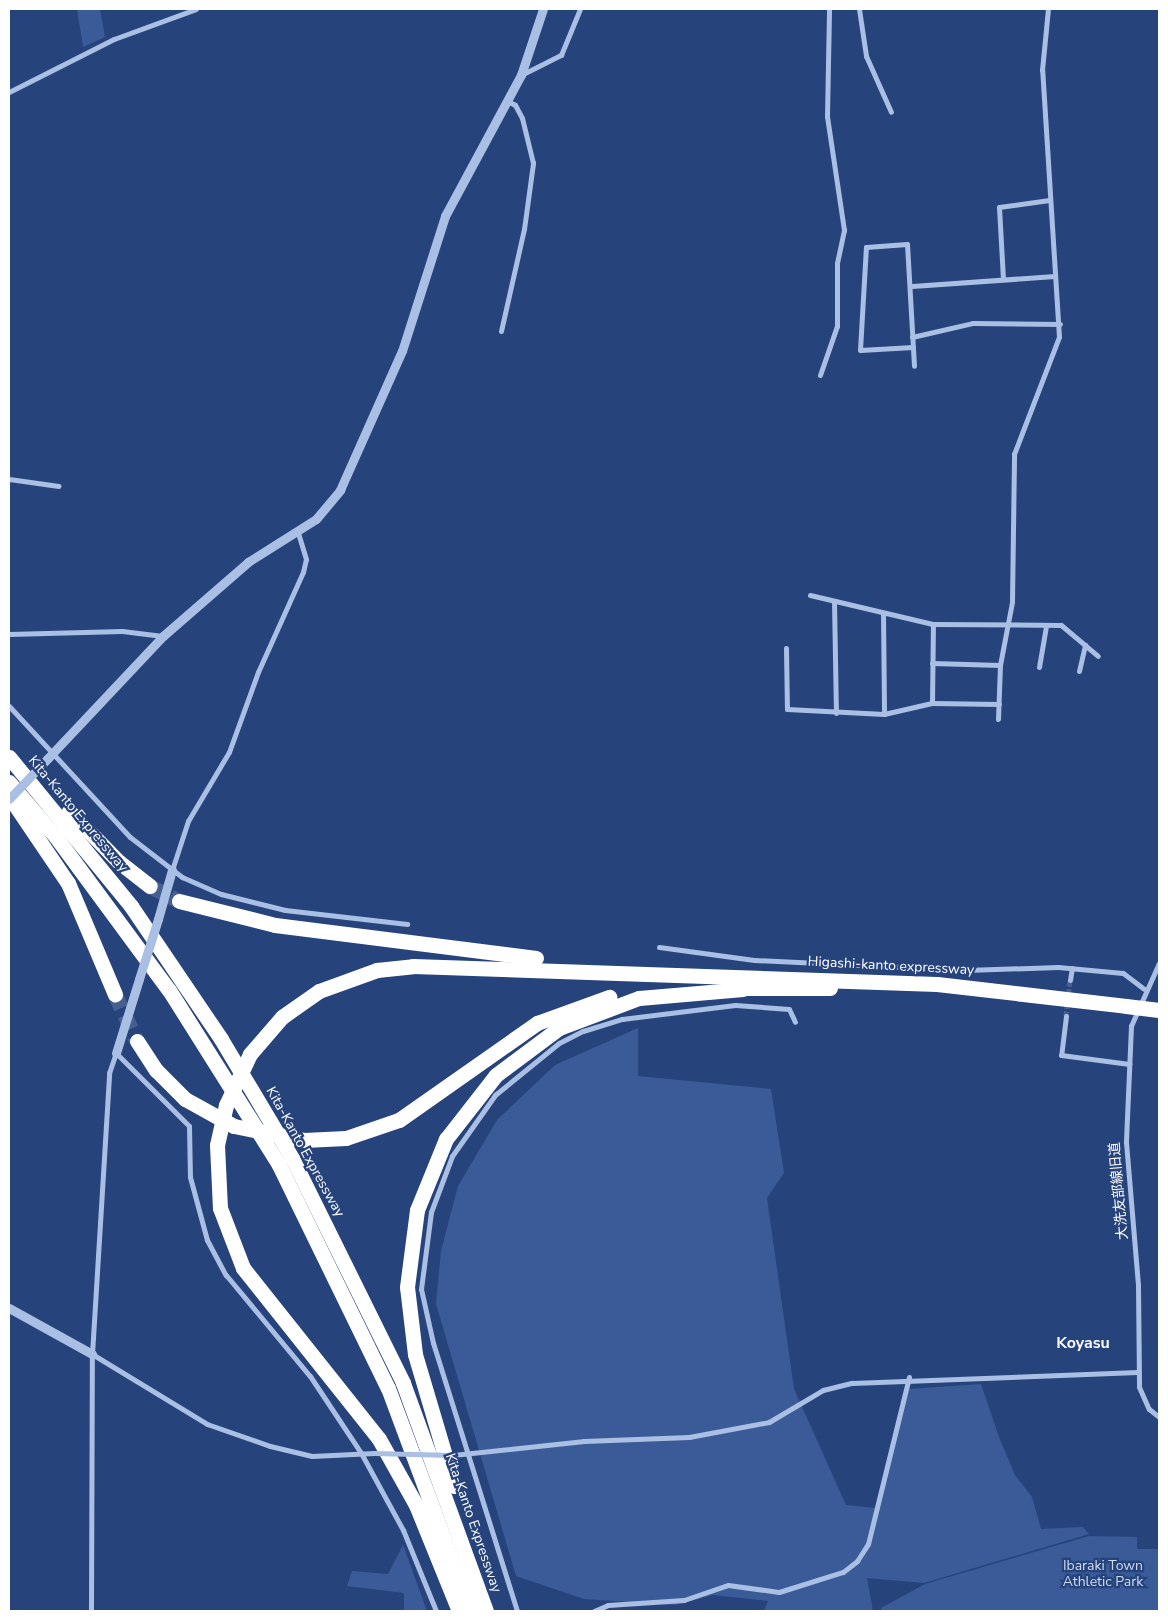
<!DOCTYPE html>
<html>
<head>
<meta charset="utf-8">
<style>
  body { margin:0 }
  #map { position:relative; width:1168px; height:1620px; overflow:hidden; background:#27437b; font-family:"Nunito Sans","Noto Sans JP",sans-serif }
  div>[style] { position:absolute }
  .green>* { inset:0; background:#3a5b98 }
  .minor-tunnel>* { height:5px; margin-top:-2.5px; transform-origin:0; background:repeating-linear-gradient(90deg,#475f8f 0 5px,transparent 0 7.5px) }
  .motorway-tunnel>* { height:15px; margin-top:-7.5px; transform-origin:0; background:repeating-linear-gradient(90deg,#475f8f 0 15px,transparent 0 23px) }
  .minor>* { height:5px; margin:-2.5px; padding:0 2.5px; transform-origin:2.5px; border-radius:2.5px; background:#aabfe4 }
  .tertiary>* { height:9px; margin:-4.5px; padding:0 4.5px; transform-origin:4.5px; border-radius:4.5px; background:#aabfe4 }
  .motorway>* { height:15px; margin:-7.5px; padding:0 7.5px; transform-origin:7.5px; border-radius:7.5px; background:#fff }
  .minor-bridge>* { height:5px; margin:-2.5px; padding:0 2.5px; transform-origin:2.5px; border-radius:2.5px; background:#aabfe4 }
  .tertiary-bridge>* { height:9px; margin:-4.5px; padding:0 4.5px; transform-origin:4.5px; border-radius:4.5px; background:#aabfe4 }
  .motorway-bridge>* { height:15px; margin:-7.5px; padding:0 7.5px; transform-origin:7.5px; border-radius:7.5px; background:#fff }
  span { translate:-50% -50%; white-space:nowrap; text-align:center; line-height:1.15; -webkit-text-stroke:4.5px #27437b; paint-order:stroke }
  .street-label { font-size:14px; color:#fff }
  .park-label { font-size:14px; color:#cddbf3 }
  .quarter-label { font-size:16px; color:#fff; font-weight:700 }
  .frame { position:absolute; inset:0; border:10px solid #fff; pointer-events:none }
</style>
</head>
<body>
<div id="map">
  <div class="green">
    <div style="clip-path:polygon(77px 9px,100px 9px,105px 37px,83px 47px)"></div>
    <div style="clip-path:polygon(638px 1028px,638px 1076px,771px 1089px,784px 1173px,767px 1198px,794px 1389px,846px 1505px,875px 1508px,909px 1389px,981px 1384px,999px 1437px,1015px 1475px,1032px 1497px,1041px 1529px,1083px 1527px,1089px 1534px,924px 1583px,867px 1578px,873px 1611px,764px 1611px,768px 1601px,713px 1595px,675px 1605px,584px 1599px,516px 1576px,436px 1304px,441px 1251px,458px 1186px,497px 1120px,555px 1065px)"></div>
    <div style="clip-path:polygon(1089px 1536px,1137px 1537px,1137px 1549px,1158px 1549px,1159px 1538px,1159px 1611px,882px 1611px,881px 1608px,925px 1584px)"></div>
    <div style="clip-path:polygon(403px 1545px,427px 1611px,404px 1611px,404px 1593px,347px 1586px,352px 1571px,388px 1574px)"></div>
  </div>
  <div class="minor-tunnel">
    <div style="left:1066px;top:1016px;width:36px;rotate:-84deg"></div>
  </div>
  <div class="motorway-tunnel">
    <div style="left:150px;top:886px;width:33px;rotate:27deg"></div>
    <div style="left:115px;top:994px;width:52px;rotate:64.9deg"></div>
  </div>
  <div class="minor">
    <div style="left:859px;top:9px;width:48px;rotate:81.5deg"></div>
    <div style="left:866px;top:56px;width:61px;rotate:65.9deg"></div>
    <div style="left:521px;top:75px;width:45px;rotate:-26.6deg"></div>
    <div style="left:561px;top:55px;width:50px;rotate:-67.6deg"></div>
    <div style="left:9px;top:92px;width:118px;rotate:-26.8deg"></div>
    <div style="left:114px;top:39px;width:87px;rotate:-20.1deg"></div>
    <div style="left:1003px;top:279px;width:72px;rotate:-93.2deg"></div>
    <div style="left:999px;top:207px;width:51px;rotate:-7.8deg"></div>
    <div style="left:912px;top:286px;width:143px;rotate:-4deg"></div>
    <div style="left:501px;top:331px;width:105px;rotate:-77.3deg"></div>
    <div style="left:524px;top:229px;width:67px;rotate:-82.2deg"></div>
    <div style="left:533px;top:163px;width:46px;rotate:-103.7deg"></div>
    <div style="left:522px;top:118px;width:15px;rotate:-118deg"></div>
    <div style="left:515px;top:105px;width:10px;rotate:-151deg"></div>
    <div style="left:912px;top:337px;width:63px;rotate:-12.9deg"></div>
    <div style="left:973px;top:323px;width:87px;rotate:0.7deg"></div>
    <div style="left:913px;top:347px;width:53px;rotate:176.8deg"></div>
    <div style="left:860px;top:350px;width:103px;rotate:-86.7deg"></div>
    <div style="left:866px;top:247px;width:41px;rotate:-4.2deg"></div>
    <div style="left:907px;top:244px;width:122px;rotate:86.7deg"></div>
    <div style="left:820px;top:375px;width:52px;rotate:-70.9deg"></div>
    <div style="left:837px;top:326px;width:63px;rotate:-90deg"></div>
    <div style="left:837px;top:263px;width:34px;rotate:-78deg"></div>
    <div style="left:844px;top:230px;width:115px;rotate:-98.5deg"></div>
    <div style="left:827px;top:116px;width:107px;rotate:-88.9deg"></div>
    <div style="left:9px;top:479px;width:50px;rotate:8deg"></div>
    <div style="left:810px;top:595px;width:126px;rotate:13.3deg"></div>
    <div style="left:933px;top:624px;width:128px;rotate:0.4deg"></div>
    <div style="left:1061px;top:625px;width:48px;rotate:40deg"></div>
    <div style="left:834px;top:601px;width:112px;rotate:89deg"></div>
    <div style="left:883px;top:613px;width:101px;rotate:89.4deg"></div>
    <div style="left:9px;top:634px;width:113px;rotate:-1.5deg"></div>
    <div style="left:122px;top:631px;width:41px;rotate:7deg"></div>
    <div style="left:786px;top:648px;width:61px;rotate:89.1deg"></div>
    <div style="left:787px;top:709px;width:97px;rotate:3deg"></div>
    <div style="left:884px;top:714px;width:49px;rotate:-12.9deg"></div>
    <div style="left:932px;top:703px;width:67px;rotate:0.9deg"></div>
    <div style="left:932px;top:663px;width:68px;rotate:1.7deg"></div>
    <div style="left:1039px;top:667px;width:42px;rotate:-80.3deg"></div>
    <div style="left:1079px;top:671px;width:27px;rotate:-77deg"></div>
    <div style="left:932px;top:703px;width:79px;rotate:-89.3deg"></div>
    <div style="left:9px;top:706px;width:178px;rotate:47.3deg"></div>
    <div style="left:130px;top:837px;width:66px;rotate:37.6deg"></div>
    <div style="left:182px;top:877px;width:43px;rotate:23.6deg"></div>
    <div style="left:221px;top:894px;width:66px;rotate:14deg"></div>
    <div style="left:285px;top:910px;width:123px;rotate:6.5deg"></div>
    <div style="left:998px;top:719px;width:54px;rotate:-87.9deg"></div>
    <div style="left:1000px;top:665px;width:64px;rotate:-79.2deg"></div>
    <div style="left:1012px;top:602px;width:148px;rotate:-89.2deg"></div>
    <div style="left:1014px;top:454px;width:125px;rotate:-69deg"></div>
    <div style="left:1059px;top:337px;width:268px;rotate:-93.6deg"></div>
    <div style="left:1042px;top:70px;width:61px;rotate:-84.4deg"></div>
    <div style="left:172px;top:870px;width:52px;rotate:-71.9deg"></div>
    <div style="left:188px;top:821px;width:80px;rotate:-59.3deg"></div>
    <div style="left:229px;top:752px;width:85px;rotate:-70.1deg"></div>
    <div style="left:258px;top:672px;width:110px;rotate:-65.8deg"></div>
    <div style="left:303px;top:572px;width:13px;rotate:-77deg"></div>
    <div style="left:306px;top:559px;width:28px;rotate:-107deg"></div>
    <div style="left:659px;top:947px;width:96px;rotate:7.8deg"></div>
    <div style="left:754px;top:960px;width:211px;rotate:2.7deg"></div>
    <div style="left:965px;top:970px;width:93px;rotate:-1.8deg"></div>
    <div style="left:1058px;top:967px;width:65px;rotate:5.3deg"></div>
    <div style="left:1123px;top:973px;width:26px;rotate:37deg"></div>
    <div style="left:1159px;top:963px;width:69px;rotate:114deg"></div>
    <div style="left:1131px;top:1026px;width:116px;rotate:92.5deg"></div>
    <div style="left:1126px;top:1142px;width:144px;rotate:85.2deg"></div>
    <div style="left:1138px;top:1286px;width:101px;rotate:89.4deg"></div>
    <div style="left:1139px;top:1387px;width:24px;rotate:66deg"></div>
    <div style="left:1149px;top:1409px;width:13px;rotate:39deg"></div>
    <div style="left:1070px;top:980px;width:12px;rotate:-81deg"></div>
    <div style="left:1066px;top:1016px;width:39px;rotate:97deg"></div>
    <div style="left:1061px;top:1055px;width:69px;rotate:7.5deg"></div>
    <div style="left:92px;top:1354px;width:135px;rotate:31.3deg"></div>
    <div style="left:207px;top:1424px;width:67px;rotate:19.2deg"></div>
    <div style="left:270px;top:1446px;width:43px;rotate:13.4deg"></div>
    <div style="left:312px;top:1456px;width:62px;rotate:-2.8deg"></div>
    <div style="left:453px;top:1455px;width:132px;rotate:-6.1deg"></div>
    <div style="left:584px;top:1441px;width:105px;rotate:-2.2deg"></div>
    <div style="left:689px;top:1437px;width:81px;rotate:-10.6deg"></div>
    <div style="left:769px;top:1422px;width:63px;rotate:-30.7deg"></div>
    <div style="left:823px;top:1390px;width:30px;rotate:-14deg"></div>
    <div style="left:852px;top:1383px;width:286px;rotate:-2.2deg"></div>
    <div style="left:91px;top:1611px;width:257px;rotate:-89.8deg"></div>
    <div style="left:92px;top:1354px;width:282px;rotate:-86.5deg"></div>
    <div style="left:109px;top:1073px;width:21px;rotate:-71deg"></div>
    <div style="left:116px;top:1053px;width:103px;rotate:45deg"></div>
    <div style="left:189px;top:1126px;width:51px;rotate:88.9deg"></div>
    <div style="left:190px;top:1177px;width:65px;rotate:74.9deg"></div>
    <div style="left:207px;top:1240px;width:40px;rotate:62deg"></div>
    <div style="left:226px;top:1275px;width:131px;rotate:50.3deg"></div>
    <div style="left:310px;top:1376px;width:92px;rotate:56.5deg"></div>
    <div style="left:361px;top:1453px;width:88px;rotate:61.4deg"></div>
    <div style="left:403px;top:1530px;width:87px;rotate:67.8deg"></div>
    <div style="left:517px;top:1611px;width:281px;rotate:-107.4deg"></div>
    <div style="left:433px;top:1343px;width:55px;rotate:-102.5deg"></div>
    <div style="left:421px;top:1289px;width:78px;rotate:-82.6deg"></div>
    <div style="left:431px;top:1212px;width:60px;rotate:-69.4deg"></div>
    <div style="left:452px;top:1156px;width:75px;rotate:-54.8deg"></div>
    <div style="left:495px;top:1095px;width:82px;rotate:-39.1deg"></div>
    <div style="left:559px;top:1043px;width:27px;rotate:-27deg"></div>
    <div style="left:583px;top:1031px;width:41px;rotate:-17.1deg"></div>
    <div style="left:622px;top:1019px;width:114px;rotate:-7.1deg"></div>
    <div style="left:735px;top:1005px;width:54px;rotate:4.2deg"></div>
    <div style="left:789px;top:1009px;width:14px;rotate:65deg"></div>
    <div style="left:594px;top:1611px;width:15px;rotate:-23deg"></div>
    <div style="left:608px;top:1605px;width:76px;rotate:-3.8deg"></div>
    <div style="left:684px;top:1600px;width:46px;rotate:-18.8deg"></div>
    <div style="left:728px;top:1585px;width:51px;rotate:7.8deg"></div>
    <div style="left:779px;top:1592px;width:67px;rotate:-17.4deg"></div>
    <div style="left:843px;top:1572px;width:18px;rotate:-38deg"></div>
    <div style="left:857px;top:1561px;width:20px;rotate:-57deg"></div>
    <div style="left:868px;top:1544px;width:172px;rotate:-76.2deg"></div>
  </div>
  <div class="tertiary">
    <div style="left:48px;top:758px;width:168px;rotate:-46.7deg"></div>
    <div style="left:163px;top:636px;width:113px;rotate:-41deg"></div>
    <div style="left:248px;top:562px;width:80px;rotate:-32.3deg"></div>
    <div style="left:316px;top:519px;width:38px;rotate:-50deg"></div>
    <div style="left:340px;top:490px;width:152px;rotate:-66deg"></div>
    <div style="left:402px;top:351px;width:142px;rotate:-72.3deg"></div>
    <div style="left:445px;top:216px;width:160px;rotate:-61.7deg"></div>
    <div style="left:521px;top:75px;width:70px;rotate:-71.6deg"></div>
    <div style="left:158px;top:919px;width:51px;rotate:-74.1deg"></div>
    <div style="left:116px;top:1053px;width:77px;rotate:-72.7deg"></div>
    <div style="left:9px;top:1308px;width:95px;rotate:29deg"></div>
  </div>
  <div class="motorway">
    <div style="left:9px;top:757px;width:193px;rotate:50.7deg"></div>
    <div style="left:131px;top:906px;width:161px;rotate:55.9deg"></div>
    <div style="left:221px;top:1039px;width:139px;rotate:59.2deg"></div>
    <div style="left:292px;top:1158px;width:251px;rotate:63.7deg"></div>
    <div style="left:403px;top:1383px;width:243px;rotate:70deg"></div>
    <div style="left:9px;top:782px;width:72px;rotate:49.5deg"></div>
    <div style="left:56px;top:837px;width:190px;rotate:53.6deg"></div>
    <div style="left:169px;top:990px;width:207px;rotate:57.8deg"></div>
    <div style="left:279px;top:1165px;width:248px;rotate:64deg"></div>
    <div style="left:388px;top:1388px;width:238px;rotate:69.6deg"></div>
    <div style="left:9px;top:796px;width:105px;rotate:55.9deg"></div>
    <div style="left:68px;top:883px;width:121px;rotate:67.1deg"></div>
    <div style="left:69px;top:811px;width:71px;rotate:45.6deg"></div>
    <div style="left:119px;top:862px;width:39px;rotate:38deg"></div>
    <div style="left:179px;top:901px;width:99px;rotate:14deg"></div>
    <div style="left:275px;top:925px;width:263px;rotate:7.2deg"></div>
    <div style="left:733px;top:988px;width:97px"></div>
    <div style="left:137px;top:1041px;width:35px;rotate:57deg"></div>
    <div style="left:156px;top:1070px;width:41px;rotate:45deg"></div>
    <div style="left:185px;top:1099px;width:56px;rotate:28.9deg"></div>
    <div style="left:250px;top:1054px;width:49px;rotate:-49.1deg"></div>
    <div style="left:282px;top:1017px;width:45px;rotate:-35.1deg"></div>
    <div style="left:319px;top:991px;width:62px;rotate:-19.9deg"></div>
    <div style="left:377px;top:970px;width:36px;rotate:-6deg"></div>
    <div style="left:413px;top:966px;width:524px;rotate:1.97deg"></div>
    <div style="left:937px;top:984px;width:190px;rotate:6.6deg"></div>
    <div style="left:304px;top:1140px;width:42px;rotate:-2.7deg"></div>
    <div style="left:346px;top:1138px;width:56px;rotate:-18.8deg"></div>
    <div style="left:399px;top:1120px;width:169px;rotate:-35.1deg"></div>
    <div style="left:537px;top:1023px;width:77px;rotate:-19.9deg"></div>
    <div style="left:217px;top:1145px;width:63px;rotate:87.3deg"></div>
    <div style="left:220px;top:1208px;width:64px;rotate:69deg"></div>
    <div style="left:243px;top:1268px;width:218px;rotate:51.5deg"></div>
    <div style="left:379px;top:1439px;width:76px;rotate:60.7deg"></div>
    <div style="left:416px;top:1505px;width:114px;rotate:67.9deg"></div>
    <div style="left:454px;top:1486px;width:138px;rotate:-106.5deg"></div>
    <div style="left:415px;top:1354px;width:67px;rotate:-96.8deg"></div>
    <div style="left:407px;top:1287px;width:78px;rotate:-82.6deg"></div>
    <div style="left:417px;top:1210px;width:77px;rotate:-67.8deg"></div>
    <div style="left:446px;top:1139px;width:81px;rotate:-52deg"></div>
    <div style="left:496px;top:1075px;width:79px;rotate:-36.7deg"></div>
    <div style="left:559px;top:1028px;width:85px;rotate:-20.6deg"></div>
    <div style="left:639px;top:998px;width:104px;rotate:-4.9deg"></div>
  </div>
  <div class="minor-bridge">
    <div style="left:374px;top:1453px;width:79px;rotate:1.5deg"></div>
  </div>
  <div class="tertiary-bridge">
    <div style="left:9px;top:799px;width:57px;rotate:-46.4deg"></div>
    <div style="left:139px;top:979px;width:63px;rotate:-72.4deg"></div>
  </div>
  <div class="motorway-bridge">
    <div style="left:1126px;top:1006px;width:33px;rotate:7deg"></div>
    <div style="left:234px;top:1126px;width:71px;rotate:11.3deg"></div>
    <div style="left:217px;top:1145px;width:41px;rotate:-77.3deg"></div>
    <div style="left:226px;top:1105px;width:56px;rotate:-64.8deg"></div>
  </div>
  <div class="street-label">
    <span style="left:78px;top:814px;rotate:50deg">Kita-Kanto Expressway</span>
    <span style="left:891px;top:966px;rotate:3deg">Higashi-kanto expressway</span>
    <span style="left:305px;top:1152px;rotate:61deg">Kita-Kanto Expressway</span>
    <span style="left:1119px;top:1191px;rotate:-95deg">大洗友部線旧道</span>
    <span style="left:473px;top:1523px;rotate:71deg">Kita-Kanto Expressway</span>
  </div>
  <div class="park-label">
    <span style="left:1103px;top:1574px">Ibaraki Town<br>Athletic Park</span>
  </div>
  <div class="quarter-label">
    <span style="left:1083px;top:1343px">Koyasu</span>
  </div>
  <div class="frame"></div>
</div>
</body>
</html>
